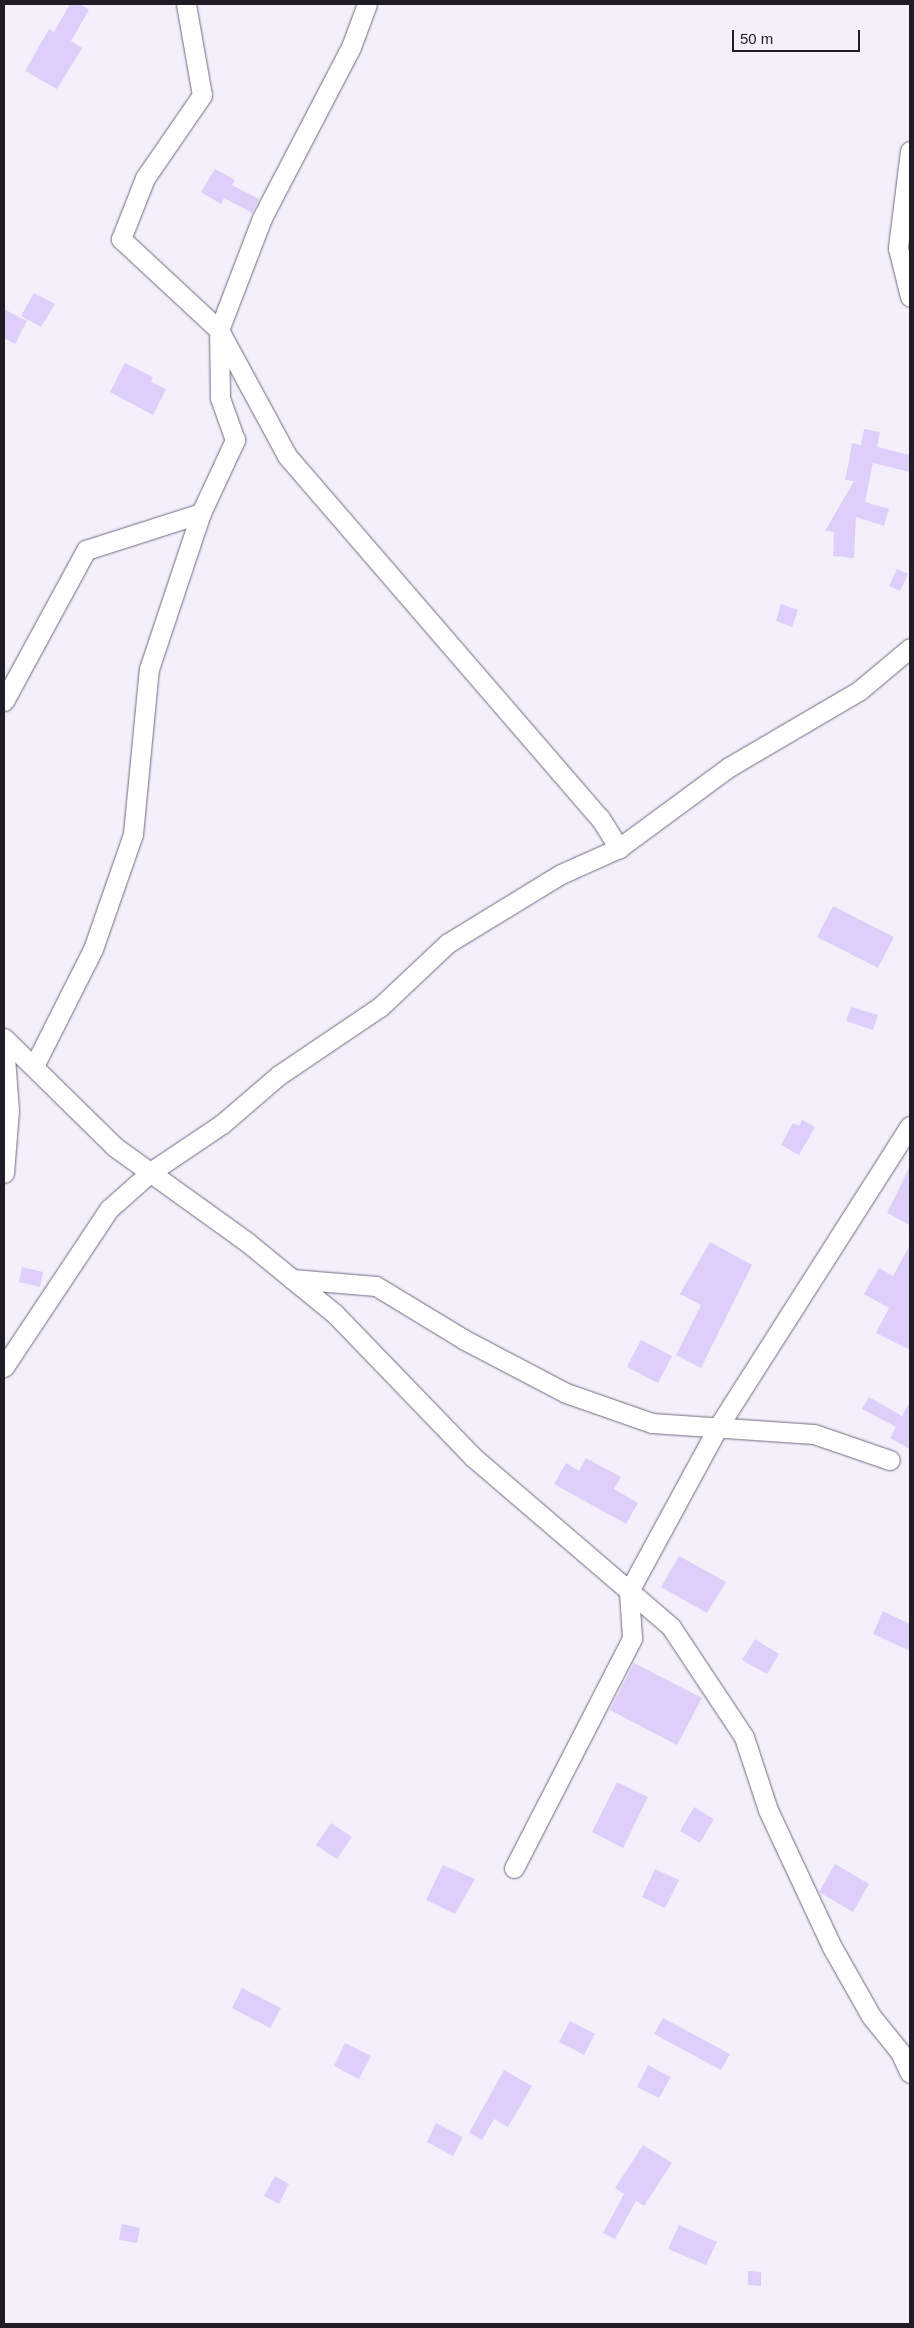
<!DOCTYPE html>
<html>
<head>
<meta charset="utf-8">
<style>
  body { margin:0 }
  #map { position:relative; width:914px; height:2328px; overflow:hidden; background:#f4f0fb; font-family:Helvetica,sans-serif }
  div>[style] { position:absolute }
  .building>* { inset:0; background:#decefa }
  .roads { filter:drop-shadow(0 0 1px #716980) drop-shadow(0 0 1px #716980) }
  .minor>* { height:19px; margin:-9.5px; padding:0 9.5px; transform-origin:9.5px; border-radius:9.5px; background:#fff }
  span { translate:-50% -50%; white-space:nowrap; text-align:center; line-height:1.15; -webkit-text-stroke:4px #f4f0fb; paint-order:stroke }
  .frame { position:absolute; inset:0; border:5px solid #201c26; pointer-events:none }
  .scale { position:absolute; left:732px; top:30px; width:128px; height:22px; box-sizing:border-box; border:2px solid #201c26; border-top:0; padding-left:6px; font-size:15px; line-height:18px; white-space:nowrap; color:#201c26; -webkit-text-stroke:4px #f4f0fb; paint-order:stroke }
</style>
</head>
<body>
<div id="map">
  <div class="building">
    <div style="clip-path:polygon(70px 4px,80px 4px,89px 10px,71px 41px,82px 48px,57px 89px,25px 71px,49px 29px,54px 32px)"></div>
    <div style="clip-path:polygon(215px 169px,235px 180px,232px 185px,259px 199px,252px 213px,224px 198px,221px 204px,201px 192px)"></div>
    <div style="clip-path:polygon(34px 293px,55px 304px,41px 327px,21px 316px)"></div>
    <div style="clip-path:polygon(4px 309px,27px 321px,15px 344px,4px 338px)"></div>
    <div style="clip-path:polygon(125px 363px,153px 377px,151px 382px,166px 389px,153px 415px,110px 392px)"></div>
    <div style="clip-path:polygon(864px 429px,880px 432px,877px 447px,910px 455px,910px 472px,873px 463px,865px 502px,889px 509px,884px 526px,856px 517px,854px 558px,833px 556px,834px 532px,825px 531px,854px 481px,845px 480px,848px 466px,852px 443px,861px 445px)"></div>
    <div style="clip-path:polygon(897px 569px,908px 574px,900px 591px,889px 586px)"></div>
    <div style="clip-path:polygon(781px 604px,798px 610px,792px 627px,776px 621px)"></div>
    <div style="clip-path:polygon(833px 906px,894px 937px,878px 968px,817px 937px)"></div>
    <div style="clip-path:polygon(851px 1007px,878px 1015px,873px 1030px,846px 1021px)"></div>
    <div style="clip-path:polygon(802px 1120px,815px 1127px,799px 1155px,781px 1145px,793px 1123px,799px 1126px)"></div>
    <div style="clip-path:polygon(910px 1166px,910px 1225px,887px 1213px)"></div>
    <div style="clip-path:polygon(710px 1242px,752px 1265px,701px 1368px,676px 1355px,701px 1305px,680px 1294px)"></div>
    <div style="clip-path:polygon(910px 1245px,910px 1350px,876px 1333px,889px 1308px,864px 1294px,879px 1268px,893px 1276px)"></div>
    <div style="clip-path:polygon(22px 1267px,43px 1272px,40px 1287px,19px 1282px)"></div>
    <div style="clip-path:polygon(641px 1340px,672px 1356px,658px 1383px,627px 1367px)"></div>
    <div style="clip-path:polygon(869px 1397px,902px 1416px,910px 1401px,910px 1449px,890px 1438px,896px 1427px,862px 1409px)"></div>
    <div style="clip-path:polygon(586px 1458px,621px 1477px,614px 1489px,638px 1503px,626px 1524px,554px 1484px,566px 1463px,579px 1471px)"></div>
    <div style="clip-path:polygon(679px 1556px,726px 1582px,707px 1613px,661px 1587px)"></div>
    <div style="clip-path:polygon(883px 1611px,910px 1624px,910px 1651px,873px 1634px)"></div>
    <div style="clip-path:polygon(755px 1639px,779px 1654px,767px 1674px,742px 1660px)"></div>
    <div style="clip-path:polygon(634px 1663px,702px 1698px,677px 1745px,610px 1710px)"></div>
    <div style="clip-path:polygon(617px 1782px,648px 1797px,623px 1848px,592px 1832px)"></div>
    <div style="clip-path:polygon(694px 1807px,714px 1819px,700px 1843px,680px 1831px)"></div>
    <div style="clip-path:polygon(331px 1823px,352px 1837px,337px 1859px,316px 1845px)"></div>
    <div style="clip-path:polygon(835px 1864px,869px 1884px,853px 1912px,819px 1892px)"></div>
    <div style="clip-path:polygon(443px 1865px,475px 1879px,455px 1914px,426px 1900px)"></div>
    <div style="clip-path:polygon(655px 1869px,679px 1880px,665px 1908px,642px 1897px)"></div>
    <div style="clip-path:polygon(242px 1988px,281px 2008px,270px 2028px,232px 2008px)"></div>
    <div style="clip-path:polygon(663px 2018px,730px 2054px,721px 2070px,654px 2034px)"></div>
    <div style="clip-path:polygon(570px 2021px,595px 2034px,584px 2055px,559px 2042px)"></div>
    <div style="clip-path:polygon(345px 2043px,371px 2056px,359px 2079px,334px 2066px)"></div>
    <div style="clip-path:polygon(648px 2065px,671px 2077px,659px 2098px,637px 2087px)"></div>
    <div style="clip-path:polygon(504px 2070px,532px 2086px,508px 2127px,494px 2119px,482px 2140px,469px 2133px)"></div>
    <div style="clip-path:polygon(436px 2123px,463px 2137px,453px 2156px,427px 2142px)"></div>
    <div style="clip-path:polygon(643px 2145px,672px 2163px,644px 2206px,636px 2201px,615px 2239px,603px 2233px,624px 2194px,615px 2188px)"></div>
    <div style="clip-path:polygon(275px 2176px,289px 2184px,279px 2204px,264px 2196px)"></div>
    <div style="clip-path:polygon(122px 2224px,140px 2228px,137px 2243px,119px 2240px)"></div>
    <div style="clip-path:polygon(679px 2225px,717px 2242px,706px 2265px,668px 2249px)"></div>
    <div style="clip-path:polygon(748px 2271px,761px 2272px,761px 2286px,748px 2285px)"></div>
  </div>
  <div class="roads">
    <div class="minor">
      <div style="left:367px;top:4px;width:46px;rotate:110.4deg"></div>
      <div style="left:351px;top:47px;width:193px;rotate:117.5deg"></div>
      <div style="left:262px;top:218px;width:120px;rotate:111deg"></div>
      <div style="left:219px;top:330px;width:143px;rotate:61.6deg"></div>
      <div style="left:287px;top:456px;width:479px;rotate:49.2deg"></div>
      <div style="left:600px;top:818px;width:36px;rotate:58deg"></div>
      <div style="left:910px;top:151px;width:98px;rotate:97.1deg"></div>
      <div style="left:898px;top:248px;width:50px;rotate:76.2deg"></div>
      <div style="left:4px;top:701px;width:172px;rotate:-61.5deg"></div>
      <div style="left:86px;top:550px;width:121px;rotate:-17.8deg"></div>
      <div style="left:4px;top:1038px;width:156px;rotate:44.5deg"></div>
      <div style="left:115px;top:1147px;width:163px;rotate:35.7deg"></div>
      <div style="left:247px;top:1242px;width:114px;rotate:39.3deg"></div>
      <div style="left:335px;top:1314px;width:199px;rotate:46deg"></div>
      <div style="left:473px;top:1457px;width:261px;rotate:40.6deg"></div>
      <div style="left:671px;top:1627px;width:132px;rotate:56.4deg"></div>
      <div style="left:744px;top:1737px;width:77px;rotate:71.8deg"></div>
      <div style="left:768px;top:1810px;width:151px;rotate:65deg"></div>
      <div style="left:832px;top:1947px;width:79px;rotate:60.5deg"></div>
      <div style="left:871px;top:2016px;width:46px;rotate:51.1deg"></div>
      <div style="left:900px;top:2052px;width:23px;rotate:65deg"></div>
      <div style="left:4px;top:1044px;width:66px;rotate:85.7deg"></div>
      <div style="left:9px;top:1110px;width:63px;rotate:94.5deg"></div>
      <div style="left:34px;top:1066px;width:131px;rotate:-63.2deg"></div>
      <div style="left:93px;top:949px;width:122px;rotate:-70.8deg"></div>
      <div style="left:133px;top:834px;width:166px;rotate:-84.5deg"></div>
      <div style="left:149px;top:669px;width:164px;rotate:-71.6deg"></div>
      <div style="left:201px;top:513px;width:81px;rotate:-65deg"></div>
      <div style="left:235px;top:440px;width:45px;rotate:-109.7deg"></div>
      <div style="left:220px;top:398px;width:68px;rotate:-90.8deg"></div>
      <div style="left:219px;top:330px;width:134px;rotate:-137.1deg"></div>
      <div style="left:121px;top:239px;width:66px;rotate:-68.5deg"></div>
      <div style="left:145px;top:178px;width:101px;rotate:-55.5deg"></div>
      <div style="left:202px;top:95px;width:92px;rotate:-100deg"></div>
      <div style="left:292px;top:1279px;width:84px;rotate:4.8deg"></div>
      <div style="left:376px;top:1286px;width:102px;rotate:31.3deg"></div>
      <div style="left:463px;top:1339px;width:116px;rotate:27.7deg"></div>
      <div style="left:566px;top:1393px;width:91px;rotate:19.2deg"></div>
      <div style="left:652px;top:1423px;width:162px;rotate:3.9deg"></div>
      <div style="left:814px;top:1434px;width:80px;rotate:18.9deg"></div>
      <div style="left:4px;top:1367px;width:190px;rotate:-56.4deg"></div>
      <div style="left:109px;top:1209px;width:57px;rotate:-41.5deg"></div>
      <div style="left:152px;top:1171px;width:84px;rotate:-33.9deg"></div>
      <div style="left:222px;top:1124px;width:75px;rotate:-40.7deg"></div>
      <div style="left:279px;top:1075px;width:122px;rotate:-34deg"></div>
      <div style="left:380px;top:1007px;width:93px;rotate:-43.3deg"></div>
      <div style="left:448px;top:943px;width:132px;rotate:-31.4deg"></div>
      <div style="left:561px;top:874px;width:64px;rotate:-24.1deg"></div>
      <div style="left:619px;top:848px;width:137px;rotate:-36.4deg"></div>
      <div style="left:729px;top:767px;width:152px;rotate:-30.4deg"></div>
      <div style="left:860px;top:690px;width:65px;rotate:-40deg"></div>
      <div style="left:514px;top:1868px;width:259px;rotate:-62.8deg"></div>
      <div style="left:632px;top:1638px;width:47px;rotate:-93.7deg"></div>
      <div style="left:629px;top:1591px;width:187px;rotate:-61.5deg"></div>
      <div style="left:718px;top:1427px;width:357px;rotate:-57.5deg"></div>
    </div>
  </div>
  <div class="frame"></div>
  <div class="scale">50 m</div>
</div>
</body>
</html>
